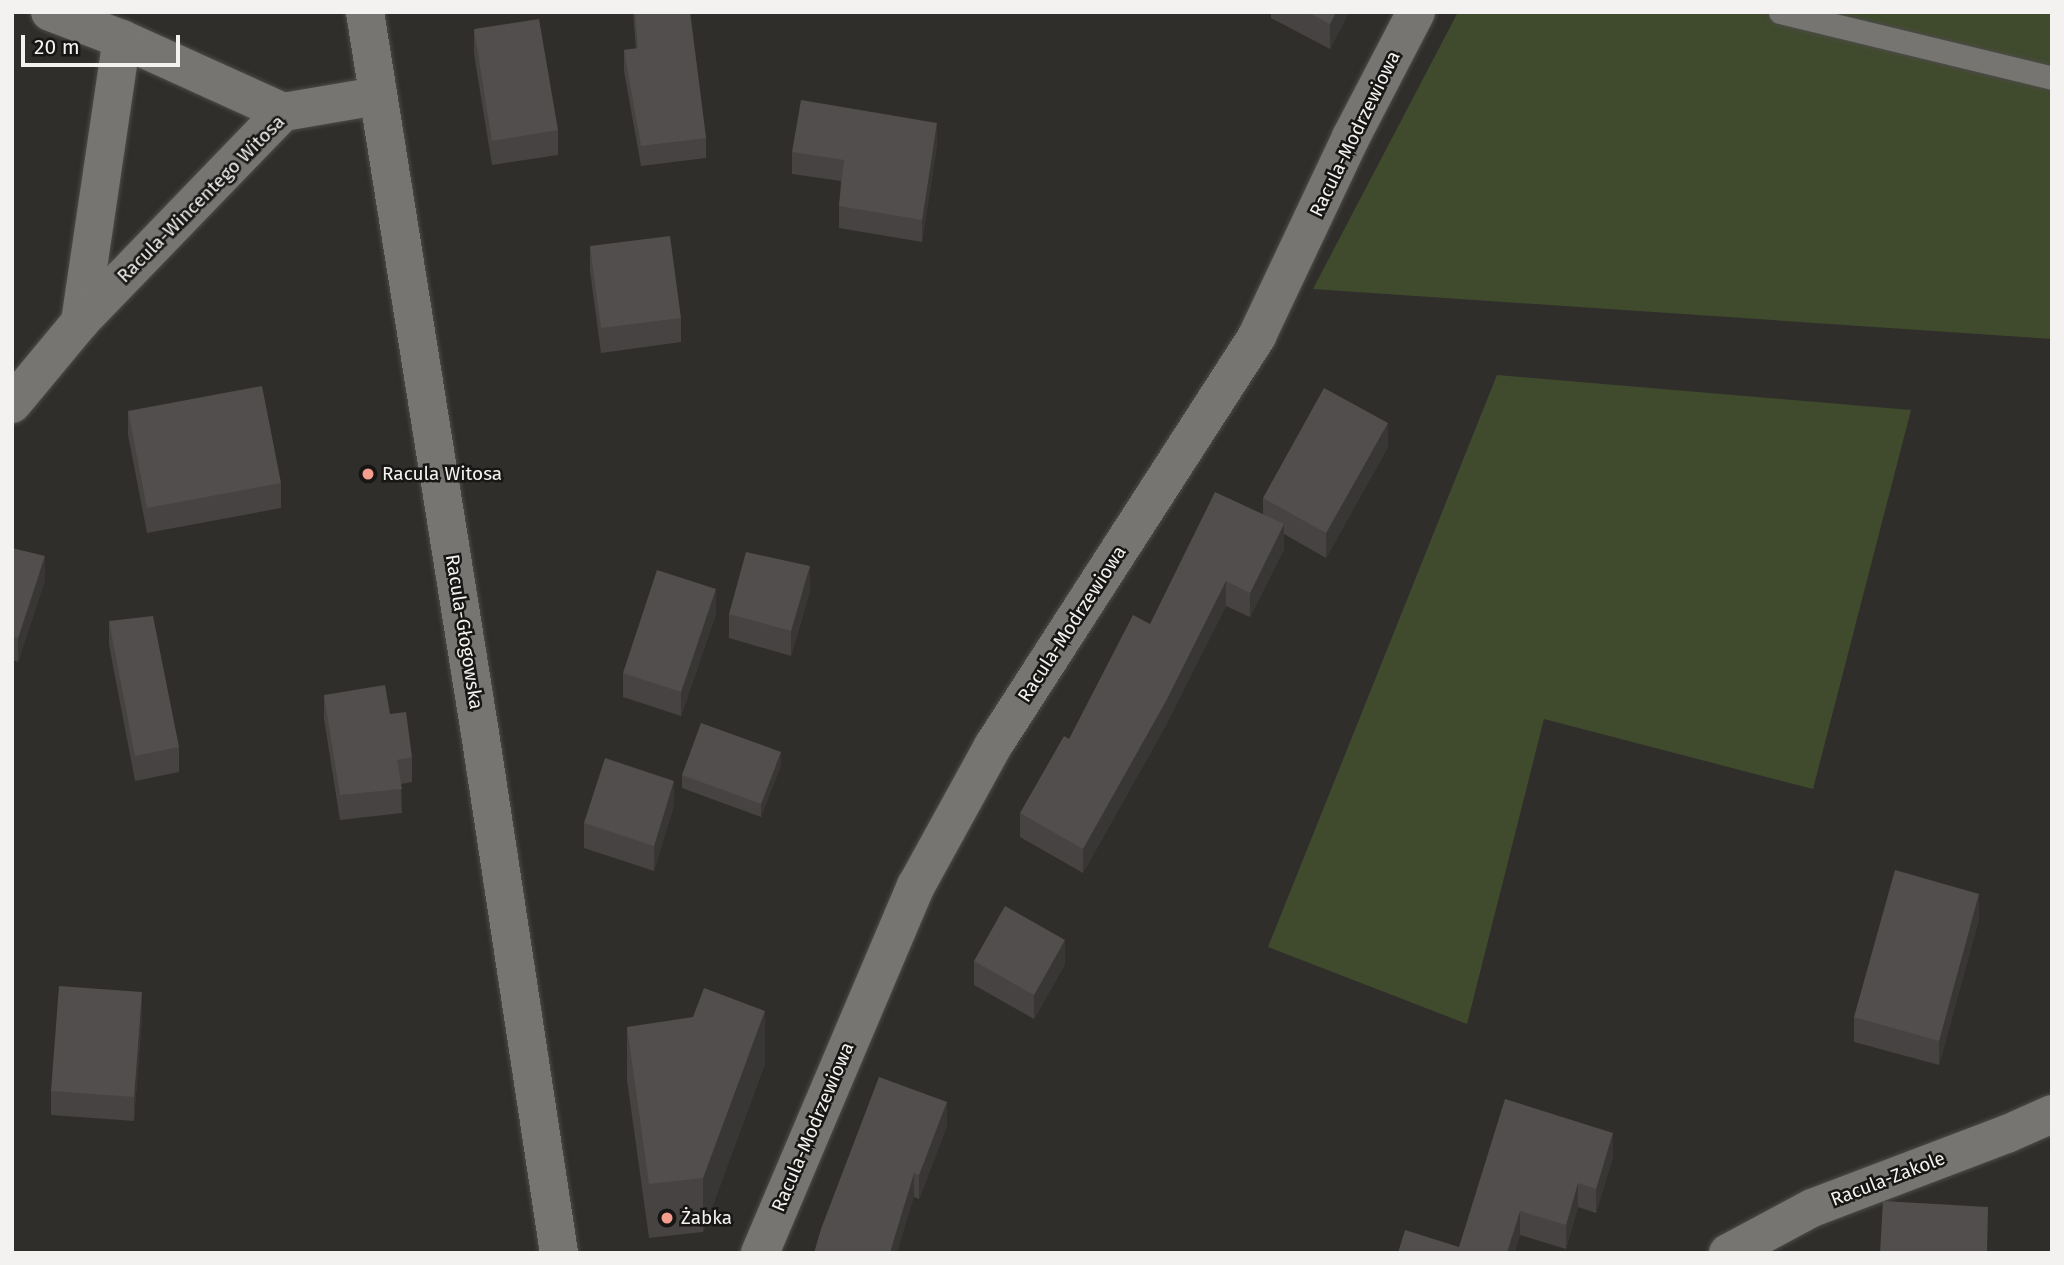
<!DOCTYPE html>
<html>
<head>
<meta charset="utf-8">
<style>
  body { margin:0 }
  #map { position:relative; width:2064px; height:1265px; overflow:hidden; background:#2f2e2b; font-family:"Fira Sans",sans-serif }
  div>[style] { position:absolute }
  .green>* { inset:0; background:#404b2d }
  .roads { filter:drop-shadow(0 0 2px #4c4b49) drop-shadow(0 0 2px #4c4b49) }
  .service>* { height:23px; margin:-11.5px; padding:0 11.5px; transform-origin:11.5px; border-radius:11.5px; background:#767571 }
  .minor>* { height:38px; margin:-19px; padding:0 19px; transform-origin:19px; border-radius:19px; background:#767571 }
  .tertiary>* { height:38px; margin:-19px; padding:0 19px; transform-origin:19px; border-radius:19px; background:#767571 }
  .wall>* { inset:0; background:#464342 }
  .shaded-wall>* { inset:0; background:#393736 }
  .building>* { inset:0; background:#514e4d }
  .dots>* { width:19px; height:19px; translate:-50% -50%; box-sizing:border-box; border:4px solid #171615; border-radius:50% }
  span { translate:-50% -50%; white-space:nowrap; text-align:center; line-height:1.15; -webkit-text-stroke:5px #171615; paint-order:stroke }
  .street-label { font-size:19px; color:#f3f2f0 }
  .poi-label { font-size:19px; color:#f3f2f0 }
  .left { translate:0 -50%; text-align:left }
  .frame { position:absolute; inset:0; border:14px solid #f3f2f0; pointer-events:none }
  .scale { position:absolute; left:21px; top:35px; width:159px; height:32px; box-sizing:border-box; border:4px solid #f3f2f0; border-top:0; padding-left:9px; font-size:21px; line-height:24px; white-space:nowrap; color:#f3f2f0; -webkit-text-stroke:5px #171615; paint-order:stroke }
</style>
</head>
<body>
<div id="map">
  <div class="green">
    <div style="clip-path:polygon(1458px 12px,2052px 12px,2052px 339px,1313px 289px)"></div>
    <div style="clip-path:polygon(1497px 375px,1911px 410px,1813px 789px,1544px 719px,1467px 1024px,1268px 947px)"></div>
  </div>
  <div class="roads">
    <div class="service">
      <div style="left:1780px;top:12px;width:280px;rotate:13.6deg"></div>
    </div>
    <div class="minor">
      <div style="left:50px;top:12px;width:77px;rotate:20.6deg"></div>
      <div style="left:122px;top:39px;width:177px;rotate:24.4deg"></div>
      <div style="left:80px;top:322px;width:286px;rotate:-81.6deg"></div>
      <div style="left:12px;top:404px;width:107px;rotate:-50.3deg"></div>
      <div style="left:80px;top:322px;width:292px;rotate:-46deg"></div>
      <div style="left:283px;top:112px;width:96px;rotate:-9.6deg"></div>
      <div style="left:760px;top:1253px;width:399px;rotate:-67deg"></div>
      <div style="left:916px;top:886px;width:160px;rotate:-61.2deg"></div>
      <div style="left:993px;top:746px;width:488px;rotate:-57.2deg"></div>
      <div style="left:1257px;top:336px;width:220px;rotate:-64.7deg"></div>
      <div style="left:1351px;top:137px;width:141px;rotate:-62.5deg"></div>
      <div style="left:1728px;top:1253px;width:95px;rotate:-28.2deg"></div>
      <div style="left:1812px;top:1208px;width:209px;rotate:-20.8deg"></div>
      <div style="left:2007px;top:1134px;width:49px;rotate:-24deg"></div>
    </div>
    <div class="tertiary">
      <div style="left:365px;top:12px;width:730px;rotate:80.94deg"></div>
      <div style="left:480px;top:733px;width:526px;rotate:81.36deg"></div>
    </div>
  </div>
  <div class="wall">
    <div style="clip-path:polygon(633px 12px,690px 12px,706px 138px,706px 158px,641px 166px,624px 71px,624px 50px,636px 49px)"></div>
    <div style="clip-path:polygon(1271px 12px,1349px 12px,1330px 49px,1271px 18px)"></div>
    <div style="clip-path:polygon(474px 29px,558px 130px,558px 155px,492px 165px,474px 54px)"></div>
    <div style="clip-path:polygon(937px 145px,922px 242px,839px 228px,839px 206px,841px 181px,792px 174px,792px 152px)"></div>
    <div style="clip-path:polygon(590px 246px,681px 318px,681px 342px,601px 353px,590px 271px)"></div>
    <div style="clip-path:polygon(128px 411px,281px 483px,281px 508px,147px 533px,128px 435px)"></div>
    <div style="clip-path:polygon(1388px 447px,1326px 558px,1284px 534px,1284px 549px,1250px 617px,1226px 606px,1166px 725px,1083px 873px,1020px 837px,1020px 813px,1069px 739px,1150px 624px,1263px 515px,1263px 498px)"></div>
    <div style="clip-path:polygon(12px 548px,45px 580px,18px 662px,12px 660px)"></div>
    <div style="clip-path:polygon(810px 591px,791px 656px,729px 638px,729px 614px)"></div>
    <div style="clip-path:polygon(716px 614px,681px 716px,623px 697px,623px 673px)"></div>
    <div style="clip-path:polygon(109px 621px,179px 747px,179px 772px,135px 781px,109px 645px)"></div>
    <div style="clip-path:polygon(324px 695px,390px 714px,412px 757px,412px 782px,401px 784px,402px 813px,340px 820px,324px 719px)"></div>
    <div style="clip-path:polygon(781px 765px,761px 817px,682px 788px,682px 775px)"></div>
    <div style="clip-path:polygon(674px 805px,654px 871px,584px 848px,584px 823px)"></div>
    <div style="clip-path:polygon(1979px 919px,1939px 1065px,1854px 1042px,1854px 1017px)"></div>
    <div style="clip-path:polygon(974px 961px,1065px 964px,1034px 1019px,974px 985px)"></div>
    <div style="clip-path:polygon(142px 1017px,134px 1121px,51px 1115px,51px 1091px)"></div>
    <div style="clip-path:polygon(627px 1027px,765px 1064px,703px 1232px,649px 1238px,627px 1080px)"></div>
    <div style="clip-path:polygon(947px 1126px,919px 1199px,914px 1197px,814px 1253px)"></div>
    <div style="clip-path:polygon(1613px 1157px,1596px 1213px,1578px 1207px,1566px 1249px,1520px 1235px,1459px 1247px)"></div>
  </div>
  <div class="shaded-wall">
    <div style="clip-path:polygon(1336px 12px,1349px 12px,1330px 49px,1330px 24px)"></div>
    <div style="clip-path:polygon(937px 123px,937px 145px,922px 242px,922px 220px)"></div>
    <div style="clip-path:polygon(1388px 423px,1388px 447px,1326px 558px,1326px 533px)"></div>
    <div style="clip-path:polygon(1284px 524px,1284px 549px,1250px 617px,1250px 593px)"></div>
    <div style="clip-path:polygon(45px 556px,45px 580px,18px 662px,18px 638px)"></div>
    <div style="clip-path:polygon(810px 566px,810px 591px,791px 656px,791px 631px)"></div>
    <div style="clip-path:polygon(1226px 581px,1226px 606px,1166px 725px,1083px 873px,1083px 849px)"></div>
    <div style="clip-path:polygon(716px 589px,716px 614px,681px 716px,681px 692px)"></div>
    <div style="clip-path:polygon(781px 752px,781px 765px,761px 817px,761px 804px)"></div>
    <div style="clip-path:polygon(674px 781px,674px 805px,654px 871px,654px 846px)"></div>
    <div style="clip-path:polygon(1979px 894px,1979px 919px,1939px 1065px,1939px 1041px)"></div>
    <div style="clip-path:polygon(1065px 940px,1065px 964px,1034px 1019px,1034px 995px)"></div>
    <div style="clip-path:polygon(142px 992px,142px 1017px,134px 1121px,134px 1097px)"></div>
    <div style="clip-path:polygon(765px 1011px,765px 1064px,703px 1232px,703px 1178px)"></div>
    <div style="clip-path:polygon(947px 1102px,947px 1126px,919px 1199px,919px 1175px)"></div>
    <div style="clip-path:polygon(1613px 1133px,1613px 1157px,1596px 1213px,1596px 1189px)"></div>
    <div style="clip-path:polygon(914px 1173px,914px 1197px,897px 1253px,890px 1253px)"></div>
    <div style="clip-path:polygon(1578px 1183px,1578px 1207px,1566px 1249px,1566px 1225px)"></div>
    <div style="clip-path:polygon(1520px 1211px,1520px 1235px,1515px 1253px,1507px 1253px)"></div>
  </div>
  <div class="building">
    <div style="clip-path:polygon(635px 12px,690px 12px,706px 138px,641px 146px,624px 50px,638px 48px)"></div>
    <div style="clip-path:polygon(1307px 12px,1336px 12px,1330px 24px)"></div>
    <div style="clip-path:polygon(539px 19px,558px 130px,492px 141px,474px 29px)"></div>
    <div style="clip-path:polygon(801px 100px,937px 123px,922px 220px,839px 206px,844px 160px,792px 152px)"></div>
    <div style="clip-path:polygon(670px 236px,681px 318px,601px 328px,590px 246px)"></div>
    <div style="clip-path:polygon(262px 386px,281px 483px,147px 508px,128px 411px)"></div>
    <div style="clip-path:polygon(1324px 388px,1388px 423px,1326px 533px,1263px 498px)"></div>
    <div style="clip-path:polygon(1215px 492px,1284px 524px,1250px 593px,1226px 581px,1166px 701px,1083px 849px,1020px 813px,1064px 736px,1069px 739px,1133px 615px,1150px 624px)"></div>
    <div style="clip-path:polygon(12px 548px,45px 556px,18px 638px,12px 636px)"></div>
    <div style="clip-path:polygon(746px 552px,810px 566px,791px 631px,729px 614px)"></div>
    <div style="clip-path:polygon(657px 570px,716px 589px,681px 692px,623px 673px)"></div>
    <div style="clip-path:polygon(153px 616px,179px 747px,135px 756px,109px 621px)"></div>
    <div style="clip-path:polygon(385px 685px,390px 714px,406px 712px,412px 757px,397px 760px,402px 789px,340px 795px,324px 695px)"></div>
    <div style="clip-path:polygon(701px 723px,781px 752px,761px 804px,682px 775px)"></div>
    <div style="clip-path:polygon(605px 758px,674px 781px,654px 846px,584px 823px)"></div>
    <div style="clip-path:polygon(1895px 870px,1979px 894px,1939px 1041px,1854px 1017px)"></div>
    <div style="clip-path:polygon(1005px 906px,1065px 940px,1034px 995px,974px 961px)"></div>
    <div style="clip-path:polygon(59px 986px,142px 992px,134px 1097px,51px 1091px)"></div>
    <div style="clip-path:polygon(704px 988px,765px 1011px,703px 1178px,649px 1184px,627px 1027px,693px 1017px)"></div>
    <div style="clip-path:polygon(879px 1077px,947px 1102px,919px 1175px,914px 1173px,890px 1253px,814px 1253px,821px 1229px)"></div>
    <div style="clip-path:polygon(1505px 1099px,1613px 1133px,1596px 1189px,1578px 1183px,1566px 1225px,1520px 1211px,1507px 1253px,1398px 1253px,1405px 1230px,1459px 1247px)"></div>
    <div style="clip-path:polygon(1883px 1201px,1988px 1207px,1987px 1253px,1880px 1253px)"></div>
  </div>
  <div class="dots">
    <div style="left:368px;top:474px;background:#f59d8e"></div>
    <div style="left:667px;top:1218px;background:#f59d8e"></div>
  </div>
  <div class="street-label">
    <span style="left:1355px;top:134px;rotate:-64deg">Racula-Modrzewiowa</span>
    <span style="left:201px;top:199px;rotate:-45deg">Racula-Wincentego Witosa</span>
    <span style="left:1072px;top:624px;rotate:-57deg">Racula-Modrzewiowa</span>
    <span style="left:464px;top:632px;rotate:81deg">Racula-Głogowska</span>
    <span style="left:813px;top:1127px;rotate:-67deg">Racula-Modrzewiowa</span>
    <span style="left:1888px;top:1179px;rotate:-21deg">Racula-Zakole</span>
  </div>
  <div class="poi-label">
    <span class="left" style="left:382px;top:474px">Racula Witosa</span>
    <span class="left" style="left:681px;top:1218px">Żabka</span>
  </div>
  <div class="frame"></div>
  <div class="scale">20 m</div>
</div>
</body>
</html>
